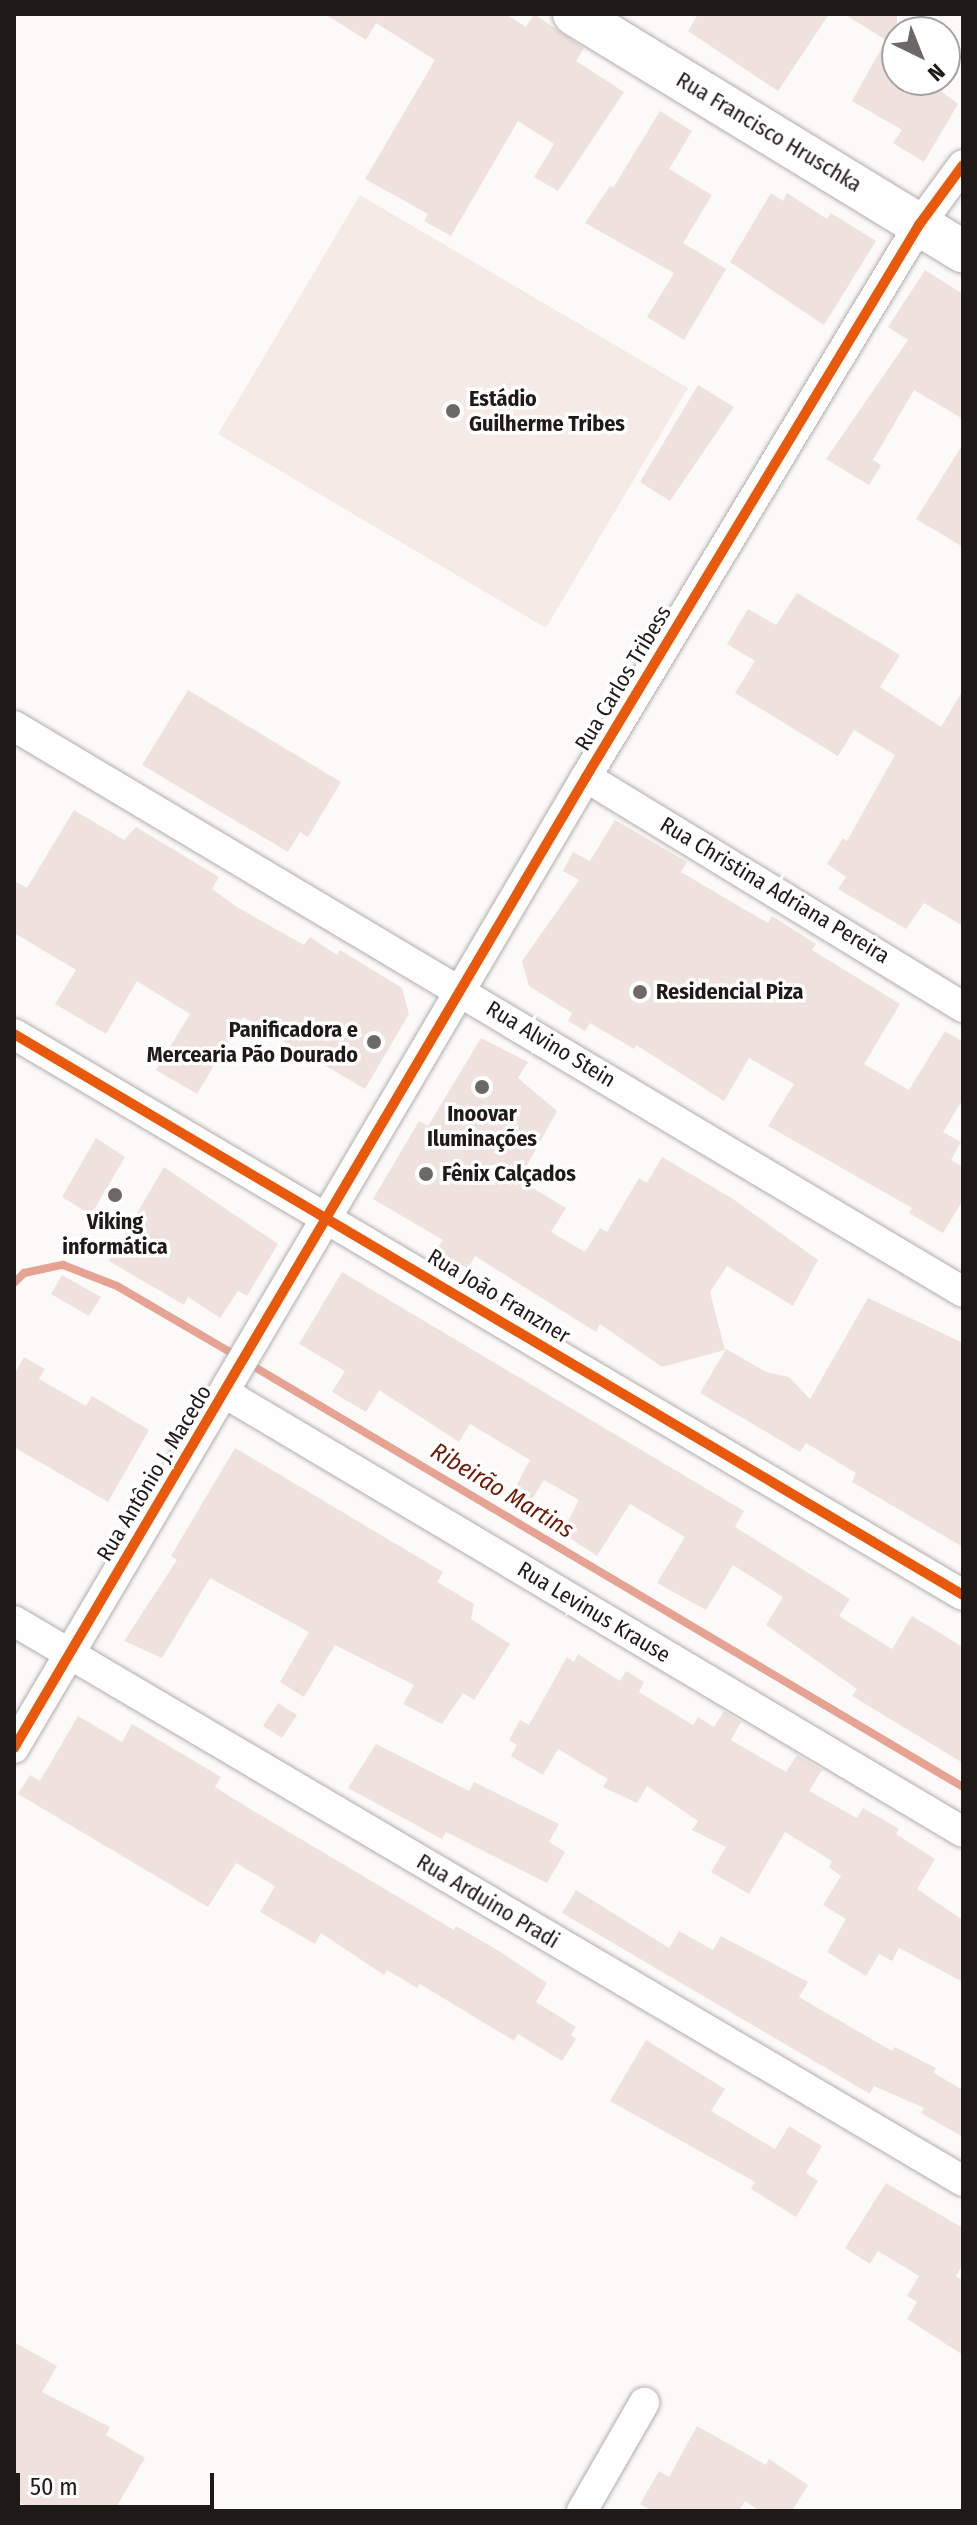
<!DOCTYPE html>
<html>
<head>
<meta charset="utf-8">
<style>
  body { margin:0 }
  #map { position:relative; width:977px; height:2525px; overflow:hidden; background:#fcfaf9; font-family:"Fira Sans Condensed",sans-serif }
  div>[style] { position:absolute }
  .green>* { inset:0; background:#f6eae7 }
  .stream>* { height:8px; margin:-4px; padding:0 4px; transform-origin:4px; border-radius:4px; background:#e6a292 }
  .building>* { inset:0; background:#eee1de }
  .roads { filter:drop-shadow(0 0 2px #b1adab) drop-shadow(0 0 2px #b1adab) }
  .street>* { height:30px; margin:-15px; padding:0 15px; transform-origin:15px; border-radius:15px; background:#fffefe }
  .secondary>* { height:42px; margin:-21px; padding:0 21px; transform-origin:21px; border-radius:21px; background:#fffefe }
  .cycleway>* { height:10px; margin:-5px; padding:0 5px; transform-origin:5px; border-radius:5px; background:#e8590c }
  .dots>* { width:22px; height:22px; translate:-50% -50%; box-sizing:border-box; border:4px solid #fff; border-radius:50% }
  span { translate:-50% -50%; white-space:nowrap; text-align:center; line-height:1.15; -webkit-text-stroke:7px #fff; paint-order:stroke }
  .street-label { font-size:22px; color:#1f1917 }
  .poi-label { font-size:22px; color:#1f1917; font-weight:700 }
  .left { translate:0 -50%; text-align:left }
  .right { translate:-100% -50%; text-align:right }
  .water-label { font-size:24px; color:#6f1804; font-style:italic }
  .frame { position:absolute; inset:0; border:16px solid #1f1917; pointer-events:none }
  .north { position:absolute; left:881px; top:16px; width:80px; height:80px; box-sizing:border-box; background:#fff; border:2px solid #a5a3a2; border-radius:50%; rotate:137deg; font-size:22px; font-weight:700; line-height:32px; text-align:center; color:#1f1917 }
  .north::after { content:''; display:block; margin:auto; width:28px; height:36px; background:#6c6866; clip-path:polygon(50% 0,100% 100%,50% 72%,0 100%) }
  .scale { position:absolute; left:16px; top:2473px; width:198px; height:36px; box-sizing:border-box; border:4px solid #1f1917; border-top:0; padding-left:10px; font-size:24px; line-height:28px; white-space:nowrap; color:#1f1917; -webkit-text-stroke:6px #fff; paint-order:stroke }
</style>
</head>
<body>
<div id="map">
  <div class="green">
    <div style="clip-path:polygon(360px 195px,688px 388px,546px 628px,218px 434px)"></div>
  </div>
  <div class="stream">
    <div style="left:14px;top:1283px;width:14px;rotate:-45deg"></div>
    <div style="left:24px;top:1273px;width:40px;rotate:-12deg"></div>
    <div style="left:63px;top:1265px;width:58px;rotate:21.3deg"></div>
    <div style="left:117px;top:1286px;width:139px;rotate:30.3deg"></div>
    <div style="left:248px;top:1363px;width:831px;rotate:30.67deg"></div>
  </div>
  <div class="building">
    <div style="clip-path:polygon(325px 14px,505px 14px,526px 27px,534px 14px,584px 48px,576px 61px,624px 92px,558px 191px,534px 177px,554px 144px,518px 121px,451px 236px,424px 221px,428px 214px,365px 179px,435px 60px,376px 23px,366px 40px)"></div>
    <div style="clip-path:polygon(698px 14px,829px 14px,778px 91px,688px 31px)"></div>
    <div style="clip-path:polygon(844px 14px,897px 14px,897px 80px,926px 80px,958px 104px,924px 162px,893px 143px,902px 130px,852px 101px,886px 40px)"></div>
    <div style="clip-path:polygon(660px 111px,692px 131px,669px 169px,712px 195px,683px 243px,726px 269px,684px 340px,647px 317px,674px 273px,585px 223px,610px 186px,613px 188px)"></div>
    <div style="clip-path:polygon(771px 193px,783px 201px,787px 193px,827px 219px,831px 213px,876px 241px,824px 325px,730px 262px)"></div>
    <div style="clip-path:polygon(925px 270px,963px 294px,963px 419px,914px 390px,873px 460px,881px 465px,869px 485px,826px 459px,908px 340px,888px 327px)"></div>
    <div style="clip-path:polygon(698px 385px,734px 407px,670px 501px,640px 482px)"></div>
    <div style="clip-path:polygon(963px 444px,963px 547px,916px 519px)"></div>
    <div style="clip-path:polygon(797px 593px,900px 655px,880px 687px,941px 727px,963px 690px,963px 926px,924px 903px,906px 929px,838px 889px,846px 877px,827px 864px,843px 838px,847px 841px,895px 755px,854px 730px,838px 756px,735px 693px,755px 661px,727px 644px,748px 609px,776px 625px)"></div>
    <div style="clip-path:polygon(188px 690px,341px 782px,308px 837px,300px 832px,288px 852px,142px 765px)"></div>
    <div style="clip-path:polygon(74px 810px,124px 840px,136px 827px,219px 877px,212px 889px,237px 907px,304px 945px,310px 937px,337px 955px,340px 950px,402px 988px,409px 1014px,365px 1089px,243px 1017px,197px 1094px,156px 1070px,190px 1014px,137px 981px,106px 1034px,55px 1004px,76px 970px,14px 933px,14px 881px,27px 888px)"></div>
    <div style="clip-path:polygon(615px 820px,687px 862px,681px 872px,768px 923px,772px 916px,816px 944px,812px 950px,900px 1004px,864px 1064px,909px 1090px,945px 1031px,963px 1042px,963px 1099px,943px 1132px,961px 1142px,951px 1160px,963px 1167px,963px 1200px,943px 1233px,909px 1213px,912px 1208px,768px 1126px,794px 1084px,749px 1058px,724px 1101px,636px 1045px,634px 1049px,590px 1023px,585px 1031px,568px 1021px,572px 1013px,529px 986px,522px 961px,579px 880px,563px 871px,573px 852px,590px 861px)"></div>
    <div style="clip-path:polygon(481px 1038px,528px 1062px,518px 1078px,557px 1111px,519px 1180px,566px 1208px,551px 1232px,585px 1252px,600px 1228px,607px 1232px,639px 1178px,647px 1183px,662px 1157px,733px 1199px,818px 1260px,793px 1306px,727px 1266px,710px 1292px,725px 1350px,662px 1367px,600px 1324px,596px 1332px,475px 1256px,468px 1269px,436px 1250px,443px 1240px,373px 1199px,419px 1121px,428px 1126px)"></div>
    <div style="clip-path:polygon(96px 1138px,125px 1157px,91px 1215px,62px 1197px)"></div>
    <div style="clip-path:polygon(164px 1167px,278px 1244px,247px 1296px,238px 1291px,220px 1318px,188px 1297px,184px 1305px,109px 1261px)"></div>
    <div style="clip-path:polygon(342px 1272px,744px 1511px,735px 1527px,850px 1599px,839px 1616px,892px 1649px,912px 1616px,963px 1647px,963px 1763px,852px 1696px,857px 1689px,766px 1625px,783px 1597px,733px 1565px,706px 1610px,657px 1583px,685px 1537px,630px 1504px,597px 1556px,562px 1533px,579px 1500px,544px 1480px,526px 1509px,509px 1499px,530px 1460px,470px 1424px,459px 1442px,379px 1390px,366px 1412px,332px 1392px,345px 1371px,299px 1344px)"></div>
    <div style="clip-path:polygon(62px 1275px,101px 1297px,89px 1316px,51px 1294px)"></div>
    <div style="clip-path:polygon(868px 1298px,963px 1343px,963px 1547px,852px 1482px,856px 1473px,806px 1443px,800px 1452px,700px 1393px,726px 1349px,766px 1372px,789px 1377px,810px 1399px)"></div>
    <div style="clip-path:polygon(24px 1357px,45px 1369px,39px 1379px,86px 1406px,92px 1396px,149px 1430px,108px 1502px,14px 1447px,14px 1375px)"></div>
    <div style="clip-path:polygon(235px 1448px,443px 1572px,437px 1582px,474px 1604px,471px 1619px,510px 1644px,474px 1700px,463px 1693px,442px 1724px,403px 1704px,414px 1685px,335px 1645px,304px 1697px,280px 1682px,309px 1632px,210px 1578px,162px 1658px,124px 1641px,177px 1560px,171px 1556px)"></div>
    <div style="clip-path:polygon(578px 1654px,620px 1681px,626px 1671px,644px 1682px,639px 1692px,693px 1725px,698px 1717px,714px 1727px,724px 1711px,741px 1722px,731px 1740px,786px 1772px,797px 1755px,822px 1770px,809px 1791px,857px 1818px,863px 1808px,899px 1829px,896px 1834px,935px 1859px,917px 1889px,963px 1920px,963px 1982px,899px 1948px,892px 1961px,879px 1954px,866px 1976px,827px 1952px,846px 1919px,823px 1905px,841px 1876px,829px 1867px,832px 1861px,785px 1832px,749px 1894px,711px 1872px,726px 1847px,692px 1830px,698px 1821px,647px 1786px,637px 1803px,603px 1787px,608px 1779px,558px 1749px,543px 1775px,511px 1756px,517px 1745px,509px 1740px,520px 1720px,529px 1725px,567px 1657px,574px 1662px)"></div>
    <div style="clip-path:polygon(278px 1703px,297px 1715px,282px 1738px,263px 1726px)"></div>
    <div style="clip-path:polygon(78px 1716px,122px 1742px,132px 1724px,221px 1777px,215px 1787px,250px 1809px,454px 1930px,456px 1926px,499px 1951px,547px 1983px,536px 2002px,576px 2027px,571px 2035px,576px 2039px,562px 2061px,518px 2034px,514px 2041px,420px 1984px,417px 1988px,387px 1970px,384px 1975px,321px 1933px,315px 1944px,260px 1912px,275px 1886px,236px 1863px,208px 1907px,18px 1794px,30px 1775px,40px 1781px)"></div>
    <div style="clip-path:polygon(376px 1744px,469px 1791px,474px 1782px,559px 1824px,549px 1842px,565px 1852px,547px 1883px,446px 1832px,442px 1839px,348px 1788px)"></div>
    <div style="clip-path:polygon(576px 1890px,669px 1948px,679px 1931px,713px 1950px,721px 1936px,808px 1982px,799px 1997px,892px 2051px,895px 2047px,936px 2068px,934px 2073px,963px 2090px,963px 2137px,921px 2113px,924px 2108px,874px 2086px,870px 2094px,562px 1913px)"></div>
    <div style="clip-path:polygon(646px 2040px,725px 2089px,711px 2111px,775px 2149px,789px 2126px,822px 2146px,806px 2173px,818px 2181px,796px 2217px,751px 2189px,755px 2182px,610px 2101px)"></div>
    <div style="clip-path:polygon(886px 2183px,963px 2228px,963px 2264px,956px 2276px,963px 2281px,963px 2355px,907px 2319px,917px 2302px,907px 2296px,919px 2276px,878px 2251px,870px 2264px,845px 2248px)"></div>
    <div style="clip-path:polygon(14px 2342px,57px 2366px,42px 2392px,110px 2427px,106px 2435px,145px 2458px,114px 2511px,34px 2511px,14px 2499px)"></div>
    <div style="clip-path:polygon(697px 2426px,766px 2465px,769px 2459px,808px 2485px,792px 2511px,760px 2511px,745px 2501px,739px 2511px,652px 2511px,640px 2504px,659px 2471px,669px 2477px)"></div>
  </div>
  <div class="roads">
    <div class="street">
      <div style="left:14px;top:726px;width:1105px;rotate:30.81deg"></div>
      <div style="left:586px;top:777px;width:442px;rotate:31.4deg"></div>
      <div style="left:14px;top:1034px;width:1102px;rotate:30.59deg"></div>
      <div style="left:225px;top:1393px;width:859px;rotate:30.75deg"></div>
      <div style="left:14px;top:1621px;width:1102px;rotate:30.54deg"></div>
      <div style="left:14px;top:1748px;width:1127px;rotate:-59.5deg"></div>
      <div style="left:586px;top:777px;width:645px;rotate:-58.9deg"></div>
      <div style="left:919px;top:225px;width:74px;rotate:-53.7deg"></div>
      <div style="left:582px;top:2511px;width:125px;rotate:-60.1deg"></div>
    </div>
    <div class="secondary">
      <div style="left:574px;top:14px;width:456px;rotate:31.4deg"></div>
    </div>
  </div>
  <div class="cycleway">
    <div style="left:14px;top:1034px;width:1102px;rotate:30.59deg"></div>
    <div style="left:14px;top:1748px;width:1127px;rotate:-59.5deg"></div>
    <div style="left:586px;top:777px;width:645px;rotate:-58.9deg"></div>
    <div style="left:919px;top:225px;width:74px;rotate:-53.7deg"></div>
  </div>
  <div class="dots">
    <div style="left:453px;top:411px;background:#6c6866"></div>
    <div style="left:640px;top:992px;background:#6c6866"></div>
    <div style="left:374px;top:1042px;background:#6c6866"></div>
    <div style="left:482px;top:1087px;background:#6c6866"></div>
    <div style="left:426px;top:1174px;background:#6c6866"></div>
    <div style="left:115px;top:1195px;background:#6c6866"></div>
  </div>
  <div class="street-label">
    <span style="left:769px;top:132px;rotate:31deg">Rua Francisco Hruschka</span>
    <span style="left:623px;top:678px;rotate:-59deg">Rua Carlos Tribess</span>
    <span style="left:775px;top:890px;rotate:31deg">Rua Christina Adriana Pereira</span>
    <span style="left:551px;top:1044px;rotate:31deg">Rua Alvino Stein</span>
    <span style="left:499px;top:1296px;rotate:31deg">Rua João Franzner</span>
    <span style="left:154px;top:1473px;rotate:-59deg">Rua Antônio J. Macedo</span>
    <span style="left:594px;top:1612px;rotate:31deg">Rua Levinus Krause</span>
    <span style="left:488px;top:1901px;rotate:31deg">Rua Arduino Pradi</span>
  </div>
  <div class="poi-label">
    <span class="left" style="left:469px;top:411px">Estádio<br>Guilherme Tribes</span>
    <span class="left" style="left:656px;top:992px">Residencial Piza</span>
    <span class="right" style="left:358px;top:1042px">Panificadora e<br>Mercearia Pão Dourado</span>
    <span style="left:482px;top:1126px">Inoovar<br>Iluminações</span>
    <span class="left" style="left:442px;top:1174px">Fênix Calçados</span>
    <span style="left:115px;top:1234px">Viking<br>informática</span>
  </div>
  <div class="water-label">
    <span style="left:502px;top:1491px;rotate:31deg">Ribeirão Martins</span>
  </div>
  <div class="frame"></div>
  <div class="north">N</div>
  <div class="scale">50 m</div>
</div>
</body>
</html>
